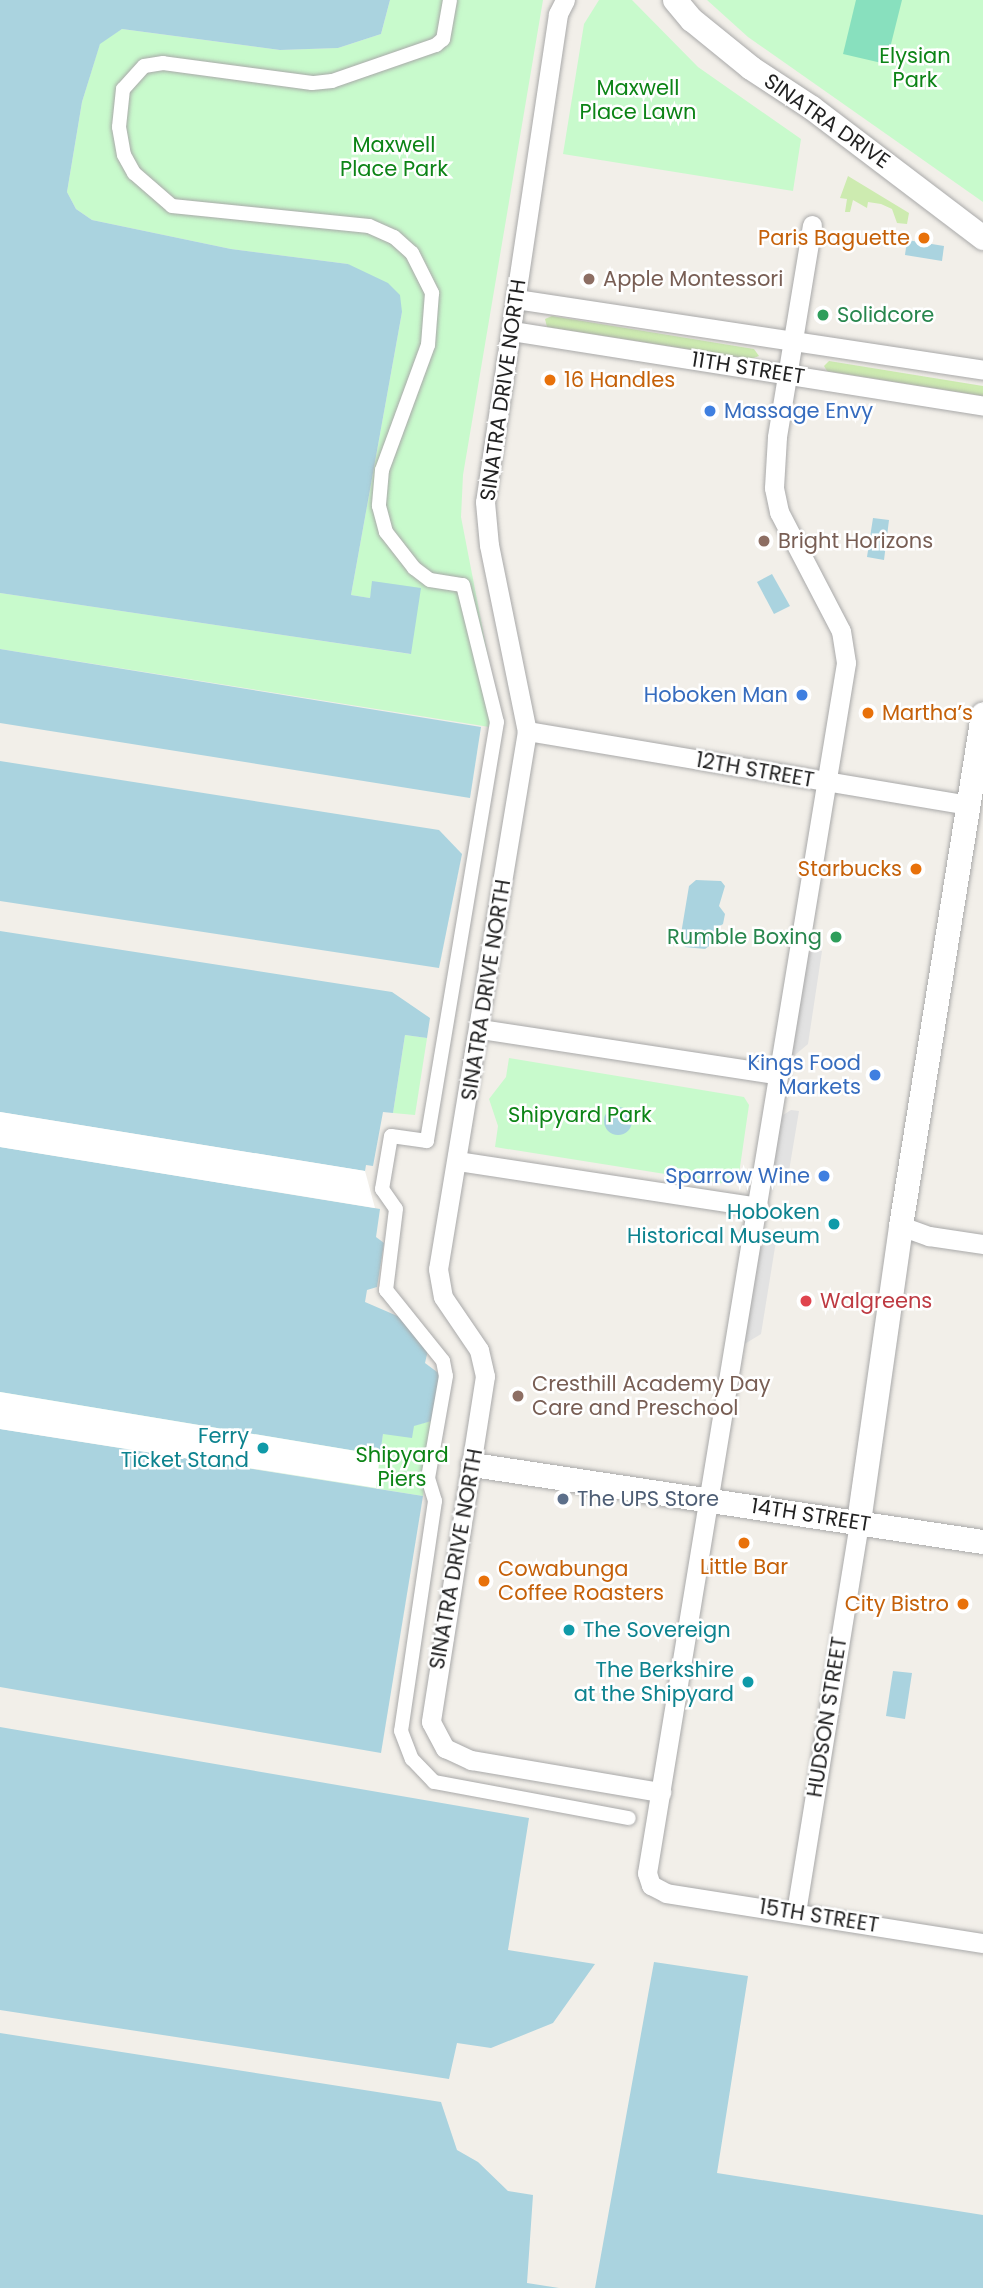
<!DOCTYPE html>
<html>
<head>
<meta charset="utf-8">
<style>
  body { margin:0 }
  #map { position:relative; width:983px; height:2288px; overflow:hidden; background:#f2efe9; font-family:Poppins,sans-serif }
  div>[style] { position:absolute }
  .grass>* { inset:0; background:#cdebb0 }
  .park>* { inset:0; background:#c8facc }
  .pitch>* { inset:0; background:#88e0be }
  .parking>* { inset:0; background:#e2e2e2 }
  .water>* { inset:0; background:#aad3df }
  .round { border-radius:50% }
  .pier>* { inset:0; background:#fff }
  .roads { filter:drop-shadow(0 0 2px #a9a9a9) drop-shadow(0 0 2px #a9a9a9) }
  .pedestrian>* { height:14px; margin:-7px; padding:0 7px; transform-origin:7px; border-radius:7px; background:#fff }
  .minor>* { height:19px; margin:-9.5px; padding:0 9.5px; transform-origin:9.5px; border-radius:9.5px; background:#fff }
  .tertiary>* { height:24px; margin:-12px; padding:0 12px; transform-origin:12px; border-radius:12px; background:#fff }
  .dots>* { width:19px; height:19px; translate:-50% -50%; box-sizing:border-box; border:4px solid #fff; border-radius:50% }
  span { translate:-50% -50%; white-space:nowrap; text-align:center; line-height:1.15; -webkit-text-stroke:5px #fff; paint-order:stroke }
  .park-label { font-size:21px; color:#0c8416 }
  .street-label { font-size:21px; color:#222 }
  .food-label { font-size:21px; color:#c56008 }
  .right { translate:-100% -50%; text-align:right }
  .left { translate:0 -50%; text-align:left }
  .education-label { font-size:21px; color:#785e54 }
  .leisure-label { font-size:21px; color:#27864d }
  .shop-label { font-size:21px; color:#366cbe }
  .culture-label { font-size:21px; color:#0d838f }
  .health-label { font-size:21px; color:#be3a42 }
  .service-label { font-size:21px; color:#4e5e75 }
</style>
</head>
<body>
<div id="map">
  <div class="grass">
    <div style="clip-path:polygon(848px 176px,909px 213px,907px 224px,897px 223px,892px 209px,881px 204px,868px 202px,867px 208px,853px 200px,850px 212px,845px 212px,847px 199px,840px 198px)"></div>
    <div style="clip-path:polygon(552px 316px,754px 349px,759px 356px,751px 359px,547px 327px,545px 319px)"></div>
    <div style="clip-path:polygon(829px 361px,983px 386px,983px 396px,827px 371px,824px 366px)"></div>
  </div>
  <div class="park">
    <div style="clip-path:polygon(390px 0,543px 0,463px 475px,461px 517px,502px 729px,0 649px,0 593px,410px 654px,373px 581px,370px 598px,351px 595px,402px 312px,348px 264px,231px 249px,92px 220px,76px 209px,67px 192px,82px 102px,100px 43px,122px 29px,280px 50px,338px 48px,381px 34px)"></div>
    <div style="clip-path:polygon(599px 0,632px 0,698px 67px,801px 139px,793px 191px,563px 154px,584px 24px)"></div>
    <div style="clip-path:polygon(707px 0,983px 0,983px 202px,748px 37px)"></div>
    <div style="clip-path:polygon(405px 1035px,427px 1038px,415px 1115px,393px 1113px)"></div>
    <div style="clip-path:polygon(509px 1058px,744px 1097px,749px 1105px,739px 1174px,728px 1184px,495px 1147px,498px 1126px,489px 1099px,506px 1077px)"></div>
    <div style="clip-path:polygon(0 1392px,380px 1455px,383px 1433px,435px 1420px,423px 1496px,0 1428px)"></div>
  </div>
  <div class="pitch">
    <div style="clip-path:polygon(856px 0,902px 0,886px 64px,843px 54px)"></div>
  </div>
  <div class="parking">
    <div style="clip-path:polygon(815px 950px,822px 951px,808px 1044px,789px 1060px,805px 955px)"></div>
    <div style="clip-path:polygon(791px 1110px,799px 1111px,789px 1171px,769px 1184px,780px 1117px)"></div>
    <div style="clip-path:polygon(772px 1240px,776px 1241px,761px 1334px,743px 1345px,757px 1250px)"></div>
  </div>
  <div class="water">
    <div style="clip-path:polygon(0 0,390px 0,381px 34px,338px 48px,280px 50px,122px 29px,100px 44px,82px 102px,67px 192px,76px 209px,92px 220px,231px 249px,348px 264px,388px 283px,400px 295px,402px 312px,351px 595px,370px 598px,372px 581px,421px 588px,411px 654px,0 593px)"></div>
    <div style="clip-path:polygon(907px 240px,944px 246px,942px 261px,905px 255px)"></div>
    <div style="clip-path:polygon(873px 518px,889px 520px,884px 560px,867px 557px)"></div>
    <div style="clip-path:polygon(772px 574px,790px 606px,774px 614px,757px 582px)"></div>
    <div style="clip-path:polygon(0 649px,481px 727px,470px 798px,0 723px)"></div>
    <div style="clip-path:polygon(0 761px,439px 830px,462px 854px,439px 968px,0 901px)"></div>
    <div style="clip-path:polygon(696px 880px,721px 881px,725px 886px,719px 906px,725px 914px,723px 924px,715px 929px,712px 944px,705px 949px,685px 947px,680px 940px,689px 886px)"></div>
    <div style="clip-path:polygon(0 931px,392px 992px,430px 1018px,427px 1038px,405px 1035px,393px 1113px,383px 1112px,373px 1166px,366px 1165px,365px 1171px,0 1112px)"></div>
    <div class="round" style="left:604px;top:1107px;width:28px;height:28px"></div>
    <div style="clip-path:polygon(0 1147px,380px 1209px,376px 1237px,384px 1243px,377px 1287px,367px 1290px,365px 1302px,402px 1318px,428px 1350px,425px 1363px,441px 1375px,435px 1420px,414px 1426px,412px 1438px,383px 1434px,380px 1455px,0 1392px)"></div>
    <div style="clip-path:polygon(0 1429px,423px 1496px,381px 1753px,0 1687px)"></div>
    <div style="clip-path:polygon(893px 1671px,912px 1673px,905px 1719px,886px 1716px)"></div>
    <div style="clip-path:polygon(0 1727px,529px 1818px,508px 1950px,595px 1964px,553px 2023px,491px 2048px,457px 2043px,449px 2079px,0 2010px)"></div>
    <div style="clip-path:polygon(654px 1962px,748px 1976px,717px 2173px,983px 2215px,983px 2288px,595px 2288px)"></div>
    <div style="clip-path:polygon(0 2033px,441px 2102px,457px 2150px,478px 2162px,508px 2191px,533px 2195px,527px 2283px,559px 2288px,0 2288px)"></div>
  </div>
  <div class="pier">
    <div style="clip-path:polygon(0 1112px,365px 1171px,375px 1208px,0 1147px)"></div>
    <div style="clip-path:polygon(0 1392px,380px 1455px,376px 1488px,0 1429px)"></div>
  </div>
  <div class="roads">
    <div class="pedestrian">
      <div style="left:450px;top:0;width:40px;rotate:100deg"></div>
      <div style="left:443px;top:39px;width:9px;rotate:139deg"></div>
      <div style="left:436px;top:45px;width:110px;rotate:160.9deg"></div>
      <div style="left:332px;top:81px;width:20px;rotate:174deg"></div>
      <div style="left:312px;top:83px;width:150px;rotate:-172.4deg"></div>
      <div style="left:163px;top:63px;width:19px;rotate:171deg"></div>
      <div style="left:144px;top:66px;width:31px;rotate:132deg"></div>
      <div style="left:123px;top:89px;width:38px;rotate:96deg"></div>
      <div style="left:119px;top:127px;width:28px;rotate:80deg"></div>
      <div style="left:124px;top:155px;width:21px;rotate:61deg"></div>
      <div style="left:134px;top:173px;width:50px;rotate:41deg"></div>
      <div style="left:172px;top:206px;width:198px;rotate:5.8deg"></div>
      <div style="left:369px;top:226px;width:27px;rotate:24deg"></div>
      <div style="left:394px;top:237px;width:24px;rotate:42deg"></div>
      <div style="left:412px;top:253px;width:45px;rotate:63.4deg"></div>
      <div style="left:432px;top:293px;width:52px;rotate:94.4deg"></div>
      <div style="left:428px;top:345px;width:133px;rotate:110.2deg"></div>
      <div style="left:382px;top:470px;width:36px;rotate:95deg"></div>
      <div style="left:379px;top:506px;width:27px;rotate:75deg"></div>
      <div style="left:386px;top:532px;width:46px;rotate:52.1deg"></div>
      <div style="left:414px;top:568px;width:20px;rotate:37deg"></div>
      <div style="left:430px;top:580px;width:33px;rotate:9deg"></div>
      <div style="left:463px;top:585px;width:141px;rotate:76.1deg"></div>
      <div style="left:497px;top:722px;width:425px;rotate:99.5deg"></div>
      <div style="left:427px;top:1141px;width:36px;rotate:-172deg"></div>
      <div style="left:391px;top:1136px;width:54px;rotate:99.6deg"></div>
      <div style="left:382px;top:1189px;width:24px;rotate:55deg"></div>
      <div style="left:396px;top:1209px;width:82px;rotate:97deg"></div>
      <div style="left:386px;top:1290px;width:91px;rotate:51.2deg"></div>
      <div style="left:443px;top:1361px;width:15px;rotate:79deg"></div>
      <div style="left:446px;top:1376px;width:104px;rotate:100deg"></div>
      <div style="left:428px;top:1478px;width:24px;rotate:73deg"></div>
      <div style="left:435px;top:1501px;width:232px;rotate:98.4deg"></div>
      <div style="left:401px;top:1731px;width:30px;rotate:69deg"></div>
      <div style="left:412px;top:1759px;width:32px;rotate:46deg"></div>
      <div style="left:434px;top:1782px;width:198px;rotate:10.5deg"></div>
    </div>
    <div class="minor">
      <div style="left:565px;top:0;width:16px;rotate:117deg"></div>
      <div style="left:558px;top:14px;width:493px;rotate:98.5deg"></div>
      <div style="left:485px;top:502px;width:43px;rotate:84.7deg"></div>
      <div style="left:489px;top:545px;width:190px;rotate:78.5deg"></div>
      <div style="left:527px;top:731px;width:545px;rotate:99.39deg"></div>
      <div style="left:438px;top:1269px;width:28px;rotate:80deg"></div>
      <div style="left:443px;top:1297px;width:64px;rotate:55.8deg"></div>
      <div style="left:479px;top:1350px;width:27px;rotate:77deg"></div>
      <div style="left:485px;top:1376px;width:350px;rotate:98.9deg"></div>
      <div style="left:431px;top:1722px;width:30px;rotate:62deg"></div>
      <div style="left:445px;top:1748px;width:29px;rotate:25deg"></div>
      <div style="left:471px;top:1760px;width:193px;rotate:9.6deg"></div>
      <div style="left:812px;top:225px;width:215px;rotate:99.4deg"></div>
      <div style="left:777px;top:437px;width:51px;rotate:93.4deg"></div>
      <div style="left:774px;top:488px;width:25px;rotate:78deg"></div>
      <div style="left:779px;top:512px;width:134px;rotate:62.5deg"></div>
      <div style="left:841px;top:631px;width:32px;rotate:81deg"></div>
      <div style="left:846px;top:663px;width:1226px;rotate:99.34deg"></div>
      <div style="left:647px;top:1873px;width:13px;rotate:72deg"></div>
      <div style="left:651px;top:1885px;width:17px;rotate:28deg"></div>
      <div style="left:666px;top:1893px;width:321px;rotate:9deg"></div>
      <div style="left:516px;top:299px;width:472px;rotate:8.6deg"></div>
      <div style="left:512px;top:331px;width:477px;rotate:9deg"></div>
      <div style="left:527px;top:731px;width:448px;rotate:9.5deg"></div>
      <div style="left:481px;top:1029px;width:298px;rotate:8.7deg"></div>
      <div style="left:458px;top:1161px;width:304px;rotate:8.7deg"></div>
      <div style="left:901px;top:1226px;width:30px;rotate:20deg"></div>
      <div style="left:929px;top:1236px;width:55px;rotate:8.4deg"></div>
      <div style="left:796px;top:1912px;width:395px;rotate:-80.8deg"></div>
    </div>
    <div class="tertiary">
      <div style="left:675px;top:0;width:26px;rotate:50deg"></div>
      <div style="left:692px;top:20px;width:76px;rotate:39.1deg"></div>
      <div style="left:751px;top:68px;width:73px;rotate:33.3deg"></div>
      <div style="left:812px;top:108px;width:215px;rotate:37.2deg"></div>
      <div style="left:473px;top:1465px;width:516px;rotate:8.59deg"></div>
      <div style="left:859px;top:1522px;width:299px;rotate:-81.9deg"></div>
      <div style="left:901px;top:1226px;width:518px;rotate:-80.88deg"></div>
    </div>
  </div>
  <div class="dots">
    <div style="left:924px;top:238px;background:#e8710a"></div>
    <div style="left:589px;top:279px;background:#8d6e63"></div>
    <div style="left:823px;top:315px;background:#2e9e5b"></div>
    <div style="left:550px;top:380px;background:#e8710a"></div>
    <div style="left:710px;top:411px;background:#3f7fe0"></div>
    <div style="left:764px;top:541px;background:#8d6e63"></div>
    <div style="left:802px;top:695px;background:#3f7fe0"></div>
    <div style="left:868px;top:713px;background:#e8710a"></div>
    <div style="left:916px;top:869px;background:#e8710a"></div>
    <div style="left:836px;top:937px;background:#2e9e5b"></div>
    <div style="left:875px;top:1075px;background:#3f7fe0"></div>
    <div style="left:824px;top:1176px;background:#3f7fe0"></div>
    <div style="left:834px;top:1224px;background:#0f9aa8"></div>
    <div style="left:806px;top:1301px;background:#e0444e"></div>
    <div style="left:518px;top:1396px;background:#8d6e63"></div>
    <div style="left:263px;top:1448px;background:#0f9aa8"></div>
    <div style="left:563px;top:1499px;background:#5c6f8a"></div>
    <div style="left:744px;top:1543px;background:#e8710a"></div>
    <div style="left:484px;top:1581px;background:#e8710a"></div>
    <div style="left:963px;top:1604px;background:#e8710a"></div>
    <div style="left:569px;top:1630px;background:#0f9aa8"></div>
    <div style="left:748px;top:1682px;background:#0f9aa8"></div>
  </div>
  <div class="park-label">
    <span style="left:915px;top:68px">Elysian<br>Park</span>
    <span style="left:638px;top:100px">Maxwell<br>Place Lawn</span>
    <span style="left:394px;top:157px">Maxwell<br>Place Park</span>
    <span style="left:580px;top:1115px">Shipyard Park</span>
    <span style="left:402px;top:1467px">Shipyard<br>Piers</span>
  </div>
  <div class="street-label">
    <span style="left:827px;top:121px;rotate:35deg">SINATRA DRIVE</span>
    <span style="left:748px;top:368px;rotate:9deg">11TH STREET</span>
    <span style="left:503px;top:390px;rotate:-82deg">SINATRA DRIVE NORTH</span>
    <span style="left:755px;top:770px;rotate:10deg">12TH STREET</span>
    <span style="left:486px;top:990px;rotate:-81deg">SINATRA DRIVE NORTH</span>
    <span style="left:811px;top:1515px;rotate:9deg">14TH STREET</span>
    <span style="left:456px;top:1559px;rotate:-80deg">SINATRA DRIVE NORTH</span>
    <span style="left:827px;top:1717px;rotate:-81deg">HUDSON STREET</span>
    <span style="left:819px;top:1916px;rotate:9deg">15TH STREET</span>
  </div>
  <div class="food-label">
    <span class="right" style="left:910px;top:238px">Paris Baguette</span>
    <span class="left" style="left:564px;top:380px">16 Handles</span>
    <span class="left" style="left:882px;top:713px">Martha’s</span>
    <span class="right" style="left:902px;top:869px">Starbucks</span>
    <span style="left:744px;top:1567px">Little Bar</span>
    <span class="left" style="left:498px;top:1581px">Cowabunga<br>Coffee Roasters</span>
    <span class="right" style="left:949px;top:1604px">City Bistro</span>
  </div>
  <div class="education-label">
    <span class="left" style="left:603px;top:279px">Apple Montessori</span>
    <span class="left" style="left:778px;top:541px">Bright Horizons</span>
    <span class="left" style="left:532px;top:1396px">Cresthill Academy Day<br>Care and Preschool</span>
  </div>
  <div class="leisure-label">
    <span class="left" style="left:837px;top:315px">Solidcore</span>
    <span class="right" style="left:822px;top:937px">Rumble Boxing</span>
  </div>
  <div class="shop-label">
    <span class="left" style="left:724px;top:411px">Massage Envy</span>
    <span class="right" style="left:788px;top:695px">Hoboken Man</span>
    <span class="right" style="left:861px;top:1075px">Kings Food<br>Markets</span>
    <span class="right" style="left:810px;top:1176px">Sparrow Wine</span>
  </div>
  <div class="culture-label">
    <span class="right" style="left:820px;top:1224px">Hoboken<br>Historical Museum</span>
    <span class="right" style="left:249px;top:1448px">Ferry<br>Ticket Stand</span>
    <span class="left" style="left:583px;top:1630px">The Sovereign</span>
    <span class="right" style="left:734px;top:1682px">The Berkshire<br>at the Shipyard</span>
  </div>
  <div class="health-label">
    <span class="left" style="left:820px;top:1301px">Walgreens</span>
  </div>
  <div class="service-label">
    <span class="left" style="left:577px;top:1499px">The UPS Store</span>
  </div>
</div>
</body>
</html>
